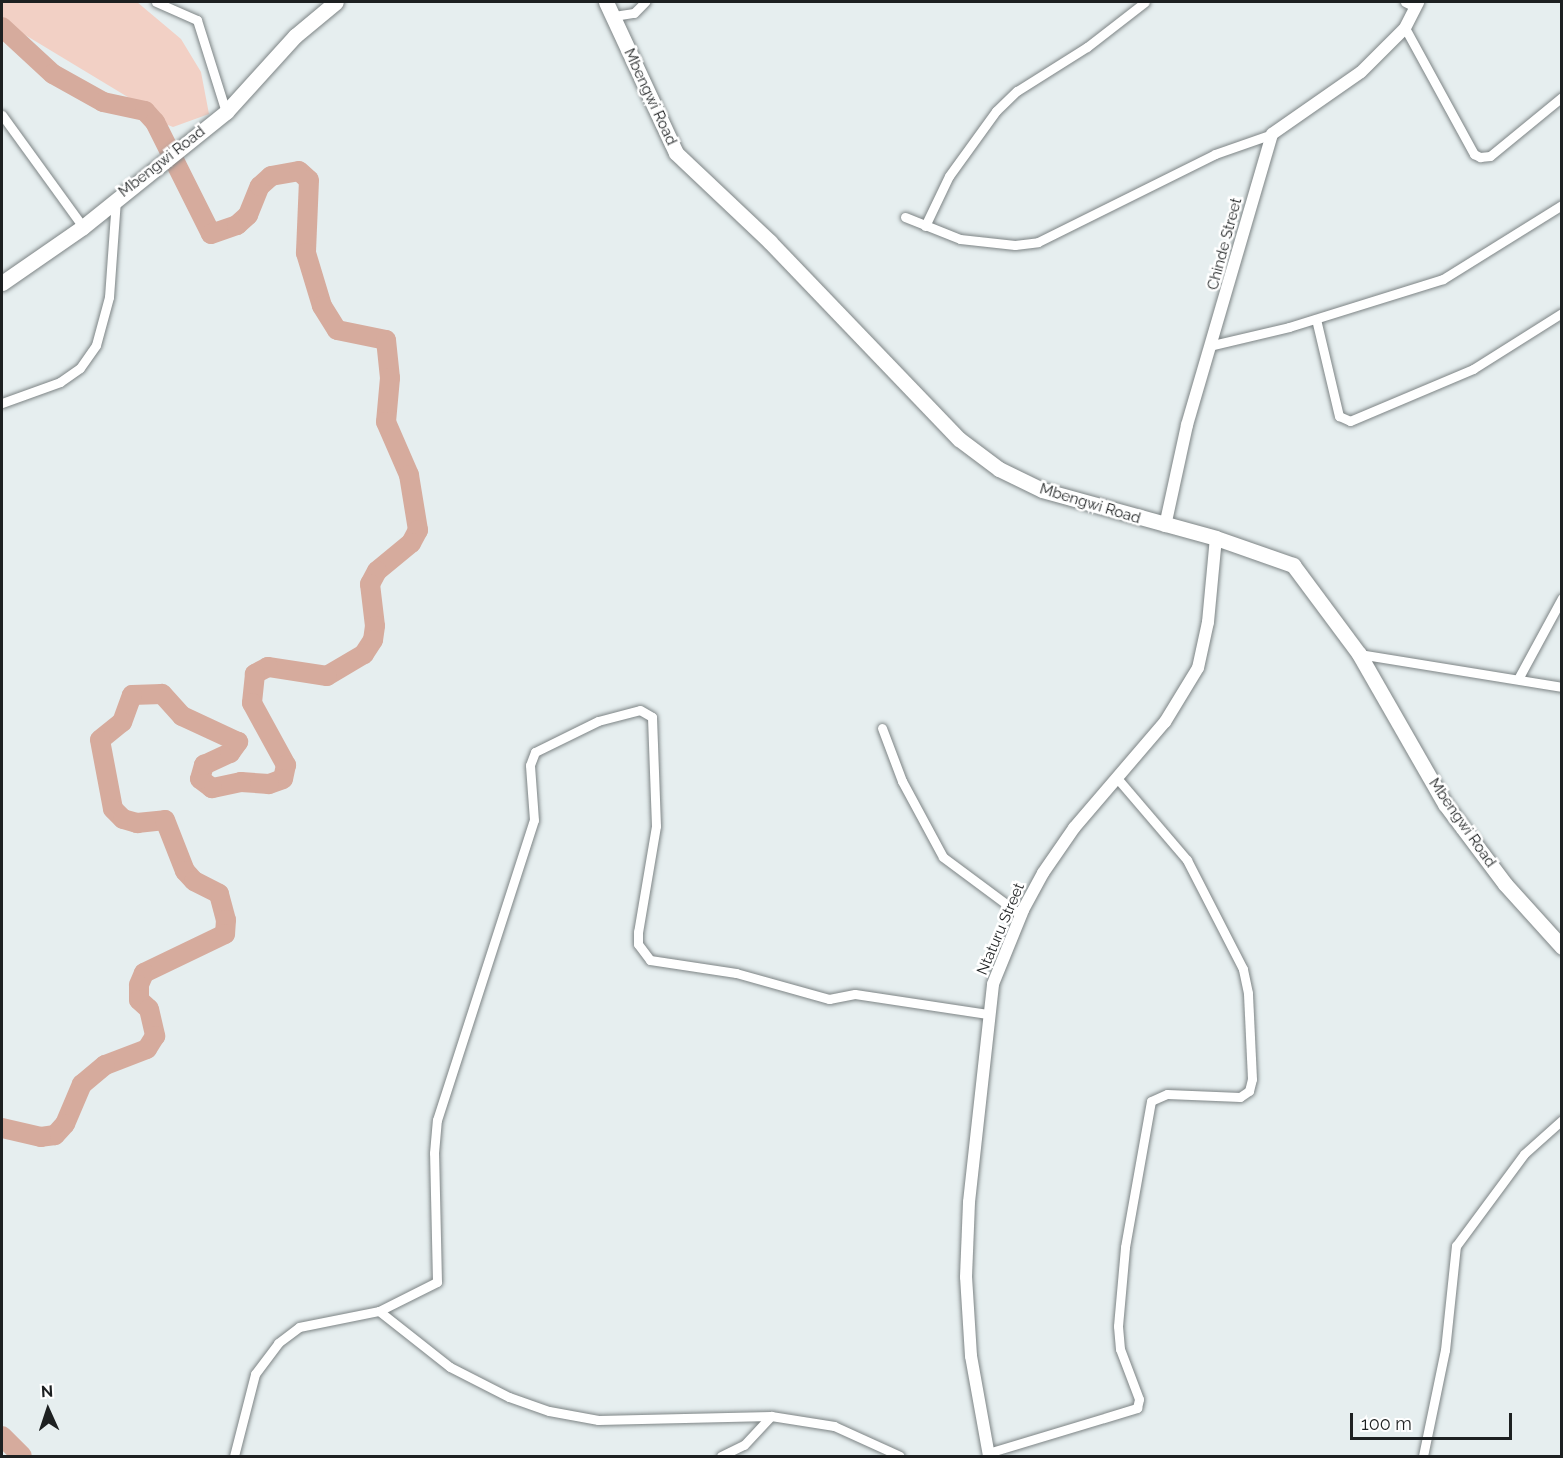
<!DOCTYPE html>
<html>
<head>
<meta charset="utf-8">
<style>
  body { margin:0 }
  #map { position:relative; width:1563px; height:1458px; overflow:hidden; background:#e6eeef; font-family:Raleway,sans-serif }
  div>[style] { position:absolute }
  .green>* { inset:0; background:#f2d0c5 }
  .river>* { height:20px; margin:-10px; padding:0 10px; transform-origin:10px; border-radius:10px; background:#d6ab9d }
  .roads { filter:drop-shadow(0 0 2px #7d8485) drop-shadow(0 0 2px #7d8485) }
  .minor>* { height:9px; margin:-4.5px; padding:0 4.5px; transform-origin:4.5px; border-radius:4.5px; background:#fff }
  .tertiary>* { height:12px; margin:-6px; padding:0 6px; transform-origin:6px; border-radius:6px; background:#fff }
  .primary>* { height:15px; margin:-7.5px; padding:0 7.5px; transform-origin:7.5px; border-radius:7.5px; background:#fff }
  span { translate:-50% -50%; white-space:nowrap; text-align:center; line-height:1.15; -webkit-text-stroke:5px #fff; paint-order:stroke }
  .street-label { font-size:15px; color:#1d2021 }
  .frame { position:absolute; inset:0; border:3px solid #1d2021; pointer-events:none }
  .north { position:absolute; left:18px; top:1380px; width:60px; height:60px; -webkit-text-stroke:4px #fff; paint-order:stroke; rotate:357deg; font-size:16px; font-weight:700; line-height:24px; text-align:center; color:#1d2021 }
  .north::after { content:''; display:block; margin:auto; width:21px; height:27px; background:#1d2021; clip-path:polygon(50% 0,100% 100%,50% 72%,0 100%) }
  .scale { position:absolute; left:1350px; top:1413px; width:162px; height:27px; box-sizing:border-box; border:3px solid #1d2021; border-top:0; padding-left:8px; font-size:18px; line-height:21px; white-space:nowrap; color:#1d2021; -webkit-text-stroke:4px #fff; paint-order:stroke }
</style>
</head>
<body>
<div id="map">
  <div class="green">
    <div style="clip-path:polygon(2px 2px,137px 2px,181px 39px,201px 72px,209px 114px,173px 127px,155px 120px,141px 105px,2px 21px)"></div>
  </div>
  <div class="river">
    <div style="left:2px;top:27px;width:69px;rotate:42.7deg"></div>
    <div style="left:53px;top:74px;width:57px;rotate:29.2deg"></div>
    <div style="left:103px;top:102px;width:43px;rotate:12.1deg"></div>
    <div style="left:145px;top:111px;width:15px;rotate:48deg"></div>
    <div style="left:155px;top:122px;width:125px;rotate:63.4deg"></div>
    <div style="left:211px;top:234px;width:28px;rotate:-19deg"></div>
    <div style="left:237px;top:225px;width:15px;rotate:-42deg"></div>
    <div style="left:248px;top:215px;width:31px;rotate:-68deg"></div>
    <div style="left:260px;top:186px;width:15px;rotate:-42deg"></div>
    <div style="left:271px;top:176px;width:28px;rotate:-10deg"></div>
    <div style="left:299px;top:171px;width:13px;rotate:42deg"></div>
    <div style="left:309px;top:180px;width:73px;rotate:92.4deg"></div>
    <div style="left:306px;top:253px;width:55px;rotate:73.2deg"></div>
    <div style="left:322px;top:306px;width:28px;rotate:58deg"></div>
    <div style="left:337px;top:330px;width:50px;rotate:11.5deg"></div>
    <div style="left:386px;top:340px;width:38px;rotate:84deg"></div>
    <div style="left:390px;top:378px;width:44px;rotate:95.2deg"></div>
    <div style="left:386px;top:422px;width:58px;rotate:66.5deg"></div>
    <div style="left:409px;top:475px;width:56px;rotate:80.7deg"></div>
    <div style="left:418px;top:530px;width:15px;rotate:118deg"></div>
    <div style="left:411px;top:543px;width:44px;rotate:140.5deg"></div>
    <div style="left:377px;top:571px;width:15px;rotate:118deg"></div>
    <div style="left:370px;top:584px;width:42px;rotate:83.2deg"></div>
    <div style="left:375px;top:626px;width:14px;rotate:98deg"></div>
    <div style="left:373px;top:640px;width:17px;rotate:123deg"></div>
    <div style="left:364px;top:654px;width:43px;rotate:149.3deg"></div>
    <div style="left:327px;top:676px;width:60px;rotate:-171.3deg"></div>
    <div style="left:268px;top:667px;width:15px;rotate:152deg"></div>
    <div style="left:255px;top:674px;width:29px;rotate:96deg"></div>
    <div style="left:252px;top:703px;width:71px;rotate:61.3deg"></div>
    <div style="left:286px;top:765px;width:14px;rotate:102deg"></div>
    <div style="left:283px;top:779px;width:15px;rotate:160deg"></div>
    <div style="left:269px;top:784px;width:28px;rotate:-176deg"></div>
    <div style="left:241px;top:782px;width:30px;rotate:168deg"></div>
    <div style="left:212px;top:788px;width:15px;rotate:-143deg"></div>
    <div style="left:200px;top:779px;width:15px;rotate:-74deg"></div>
    <div style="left:204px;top:765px;width:29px;rotate:-25deg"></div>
    <div style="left:230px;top:753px;width:14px;rotate:-54deg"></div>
    <div style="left:238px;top:742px;width:62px;rotate:-155.1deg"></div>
    <div style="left:182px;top:716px;width:30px;rotate:-132deg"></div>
    <div style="left:162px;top:694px;width:30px;rotate:178deg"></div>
    <div style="left:132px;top:695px;width:29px;rotate:110deg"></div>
    <div style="left:122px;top:722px;width:28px;rotate:141deg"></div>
    <div style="left:100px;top:740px;width:70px;rotate:79.3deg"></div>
    <div style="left:113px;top:809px;width:14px;rotate:45deg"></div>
    <div style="left:123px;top:819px;width:15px;rotate:16deg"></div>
    <div style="left:137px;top:823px;width:28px;rotate:-6deg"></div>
    <div style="left:165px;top:820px;width:55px;rotate:68.6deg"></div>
    <div style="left:185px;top:871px;width:13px;rotate:48deg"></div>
    <div style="left:194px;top:881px;width:28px;rotate:27deg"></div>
    <div style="left:219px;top:894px;width:27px;rotate:75deg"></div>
    <div style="left:226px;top:920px;width:14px;rotate:94deg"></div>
    <div style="left:225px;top:934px;width:90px;rotate:154.3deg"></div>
    <div style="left:144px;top:973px;width:13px;rotate:113deg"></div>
    <div style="left:139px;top:985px;width:15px;rotate:90deg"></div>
    <div style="left:139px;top:1000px;width:13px;rotate:42deg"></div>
    <div style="left:149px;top:1009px;width:28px;rotate:77deg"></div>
    <div style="left:155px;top:1036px;width:15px;rotate:122deg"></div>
    <div style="left:147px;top:1049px;width:45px;rotate:159.1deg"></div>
    <div style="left:105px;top:1065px;width:30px;rotate:140deg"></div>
    <div style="left:82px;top:1084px;width:43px;rotate:113deg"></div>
    <div style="left:65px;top:1124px;width:15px;rotate:132deg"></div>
    <div style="left:55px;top:1135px;width:14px;rotate:172deg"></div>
    <div style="left:41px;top:1137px;width:40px;rotate:-167deg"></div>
    <div style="left:2px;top:1436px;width:28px;rotate:45deg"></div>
  </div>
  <div class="roads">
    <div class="minor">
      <div style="left:156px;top:2px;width:45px;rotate:23.7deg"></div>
      <div style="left:197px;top:20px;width:96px;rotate:72.5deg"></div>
      <div style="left:1405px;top:2px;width:11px;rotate:27deg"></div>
      <div style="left:614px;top:16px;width:20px;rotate:-9deg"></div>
      <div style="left:634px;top:13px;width:16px;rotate:-45deg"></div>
      <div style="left:1405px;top:28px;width:144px;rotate:61.3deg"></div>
      <div style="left:1474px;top:154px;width:7px;rotate:27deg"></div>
      <div style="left:1480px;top:157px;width:10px;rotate:-6deg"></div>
      <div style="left:1490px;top:156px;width:93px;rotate:-39.3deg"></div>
      <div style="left:2px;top:115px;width:138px;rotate:54.1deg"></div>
      <div style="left:905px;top:217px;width:59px;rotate:21.8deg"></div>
      <div style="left:960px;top:239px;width:55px;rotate:6.2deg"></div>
      <div style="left:1015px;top:245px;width:23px;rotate:-7deg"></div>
      <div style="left:1038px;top:242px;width:198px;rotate:-26.4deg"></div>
      <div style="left:1215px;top:154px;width:60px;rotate:-19.3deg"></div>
      <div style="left:925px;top:226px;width:55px;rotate:-64.4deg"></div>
      <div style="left:949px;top:176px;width:80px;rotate:-54.1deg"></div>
      <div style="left:996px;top:111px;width:29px;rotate:-44deg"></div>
      <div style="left:1017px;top:91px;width:83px;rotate:-32.2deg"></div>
      <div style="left:1087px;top:47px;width:73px;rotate:-37.8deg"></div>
      <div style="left:1316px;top:319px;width:100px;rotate:76.7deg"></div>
      <div style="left:1339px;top:416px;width:12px;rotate:24deg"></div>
      <div style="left:1350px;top:421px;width:134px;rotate:-22.9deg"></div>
      <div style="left:1473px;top:369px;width:105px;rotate:-32.2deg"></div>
      <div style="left:1213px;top:345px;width:78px;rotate:-13.3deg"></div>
      <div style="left:1289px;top:327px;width:161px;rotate:-17.3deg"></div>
      <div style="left:1443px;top:279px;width:140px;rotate:-31.9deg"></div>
      <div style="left:2px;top:403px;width:62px;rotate:-19.9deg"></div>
      <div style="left:60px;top:382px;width:24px;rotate:-35deg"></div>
      <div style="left:80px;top:368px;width:28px;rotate:-55deg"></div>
      <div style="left:96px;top:345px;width:50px;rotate:-74.8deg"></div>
      <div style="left:109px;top:297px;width:97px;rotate:-85.9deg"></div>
      <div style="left:1359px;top:654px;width:206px;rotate:9.2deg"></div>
      <div style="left:1518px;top:679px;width:92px;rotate:-61.5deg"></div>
      <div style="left:882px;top:728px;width:57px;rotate:69.3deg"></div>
      <div style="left:902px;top:781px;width:86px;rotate:61.7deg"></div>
      <div style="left:943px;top:857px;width:97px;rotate:36.6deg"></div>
      <div style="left:379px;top:1311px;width:90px;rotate:38.3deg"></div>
      <div style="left:450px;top:1367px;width:66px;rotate:27deg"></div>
      <div style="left:509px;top:1397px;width:42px;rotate:19.3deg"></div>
      <div style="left:549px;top:1411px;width:50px;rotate:10.4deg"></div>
      <div style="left:598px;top:1420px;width:173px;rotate:-1.3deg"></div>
      <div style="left:771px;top:1416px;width:64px;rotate:9deg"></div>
      <div style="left:834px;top:1426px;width:72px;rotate:24.4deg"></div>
      <div style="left:988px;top:1453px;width:156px;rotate:-16.8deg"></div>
      <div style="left:1137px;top:1408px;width:9px;rotate:-77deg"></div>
      <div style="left:1139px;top:1399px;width:53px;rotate:-110.8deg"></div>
      <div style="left:1120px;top:1349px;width:23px;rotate:-95deg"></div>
      <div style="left:1118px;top:1326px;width:79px;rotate:-84.9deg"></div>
      <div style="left:1125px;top:1247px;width:148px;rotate:-79.9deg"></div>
      <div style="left:1151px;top:1101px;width:17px;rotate:-24deg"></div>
      <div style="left:1167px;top:1094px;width:73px;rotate:2.4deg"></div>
      <div style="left:1240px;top:1097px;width:11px;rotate:-34deg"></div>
      <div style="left:1249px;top:1091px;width:12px;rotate:-76deg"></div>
      <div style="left:1252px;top:1079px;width:86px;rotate:-92.7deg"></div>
      <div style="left:1248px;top:993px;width:25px;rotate:-102deg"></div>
      <div style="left:1243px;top:969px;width:123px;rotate:-117.2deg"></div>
      <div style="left:1187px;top:860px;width:108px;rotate:-130.5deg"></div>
      <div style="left:234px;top:1456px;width:85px;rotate:-75.6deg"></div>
      <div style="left:255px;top:1374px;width:39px;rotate:-53deg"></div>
      <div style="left:278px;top:1343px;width:26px;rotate:-37deg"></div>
      <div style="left:299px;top:1327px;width:82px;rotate:-11.3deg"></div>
      <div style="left:379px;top:1311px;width:65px;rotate:-26.6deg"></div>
      <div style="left:437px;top:1282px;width:129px;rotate:-91.3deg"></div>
      <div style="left:434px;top:1153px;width:33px;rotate:-85deg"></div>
      <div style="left:437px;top:1120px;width:315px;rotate:-72.1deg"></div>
      <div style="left:534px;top:820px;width:55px;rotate:-94.2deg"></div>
      <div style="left:530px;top:765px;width:14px;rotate:-69deg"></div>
      <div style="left:535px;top:752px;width:70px;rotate:-26.2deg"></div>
      <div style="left:598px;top:721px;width:43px;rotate:-14.7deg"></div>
      <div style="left:640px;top:710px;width:14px;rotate:30deg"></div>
      <div style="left:652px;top:717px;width:109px;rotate:87.9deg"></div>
      <div style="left:656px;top:826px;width:108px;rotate:99.6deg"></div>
      <div style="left:638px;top:932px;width:12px;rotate:90deg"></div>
      <div style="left:638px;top:944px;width:20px;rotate:53deg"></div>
      <div style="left:650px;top:960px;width:87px;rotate:8.6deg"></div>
      <div style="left:736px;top:973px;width:97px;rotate:15.6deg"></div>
      <div style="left:829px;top:999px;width:26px;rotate:-11deg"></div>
      <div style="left:855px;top:994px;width:134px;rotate:8.6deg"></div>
      <div style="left:721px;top:1456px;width:25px;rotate:-26deg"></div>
      <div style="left:744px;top:1445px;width:40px;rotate:-47deg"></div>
      <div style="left:1423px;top:1456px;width:108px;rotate:-78.3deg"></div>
      <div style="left:1445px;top:1350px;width:105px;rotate:-84deg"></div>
      <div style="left:1456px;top:1246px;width:114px;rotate:-53.5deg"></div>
      <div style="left:1524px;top:1154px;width:51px;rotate:-41.8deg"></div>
    </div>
    <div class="tertiary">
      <div style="left:1165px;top:526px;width:103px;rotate:-77.7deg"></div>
      <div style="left:1187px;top:425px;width:303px;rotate:-73.7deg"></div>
      <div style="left:1272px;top:134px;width:108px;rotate:-34.9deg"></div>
      <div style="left:1361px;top:72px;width:62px;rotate:-45deg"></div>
      <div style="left:1405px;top:28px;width:29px;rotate:-63deg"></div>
      <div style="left:989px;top:1456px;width:102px;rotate:-100.2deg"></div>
      <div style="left:971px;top:1356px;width:79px;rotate:-93.6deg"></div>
      <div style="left:966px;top:1277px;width:75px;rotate:-87.7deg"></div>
      <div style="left:969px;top:1202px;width:219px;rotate:-83.7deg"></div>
      <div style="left:993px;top:984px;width:80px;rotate:-67.9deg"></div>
      <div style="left:1023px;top:910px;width:42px;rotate:-61.6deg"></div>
      <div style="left:1043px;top:873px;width:55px;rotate:-55.4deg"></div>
      <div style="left:1074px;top:828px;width:140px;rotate:-49.4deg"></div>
      <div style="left:1165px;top:722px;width:63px;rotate:-58.6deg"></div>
      <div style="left:1198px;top:668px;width:47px;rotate:-77.7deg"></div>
      <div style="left:1208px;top:622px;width:84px;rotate:-84.6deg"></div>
    </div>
    <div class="primary">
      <div style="left:606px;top:2px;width:166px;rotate:65.1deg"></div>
      <div style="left:676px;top:153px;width:129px;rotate:43.4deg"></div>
      <div style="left:770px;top:242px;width:273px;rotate:46.2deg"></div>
      <div style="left:959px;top:439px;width:50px;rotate:36.9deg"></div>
      <div style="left:999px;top:469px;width:48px;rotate:26deg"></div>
      <div style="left:1042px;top:490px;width:180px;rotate:15.4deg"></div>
      <div style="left:1216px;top:538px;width:82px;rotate:19.3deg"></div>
      <div style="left:1293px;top:565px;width:111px;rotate:53.4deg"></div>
      <div style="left:1359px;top:654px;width:173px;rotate:60.2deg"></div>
      <div style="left:1445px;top:804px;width:100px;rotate:53.1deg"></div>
      <div style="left:1505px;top:884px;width:85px;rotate:47.9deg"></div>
      <div style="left:2px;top:283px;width:98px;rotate:-34.7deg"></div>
      <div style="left:83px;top:227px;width:184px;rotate:-38.8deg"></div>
      <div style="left:226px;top:112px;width:103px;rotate:-47.8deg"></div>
      <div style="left:295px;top:36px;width:53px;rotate:-39.7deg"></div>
    </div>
  </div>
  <div class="street-label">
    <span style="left:650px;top:97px;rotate:65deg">Mbengwi Road</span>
    <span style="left:162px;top:162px;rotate:-38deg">Mbengwi Road</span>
    <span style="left:1225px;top:244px;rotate:-75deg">Chinde Street</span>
    <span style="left:1090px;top:504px;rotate:17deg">Mbengwi Road</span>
    <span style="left:1462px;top:823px;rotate:55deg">Mbengwi Road</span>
    <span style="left:1001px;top:929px;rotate:-67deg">Ntaturu Street</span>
  </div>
  <div class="frame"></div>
  <div class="north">N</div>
  <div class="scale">100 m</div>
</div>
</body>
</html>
